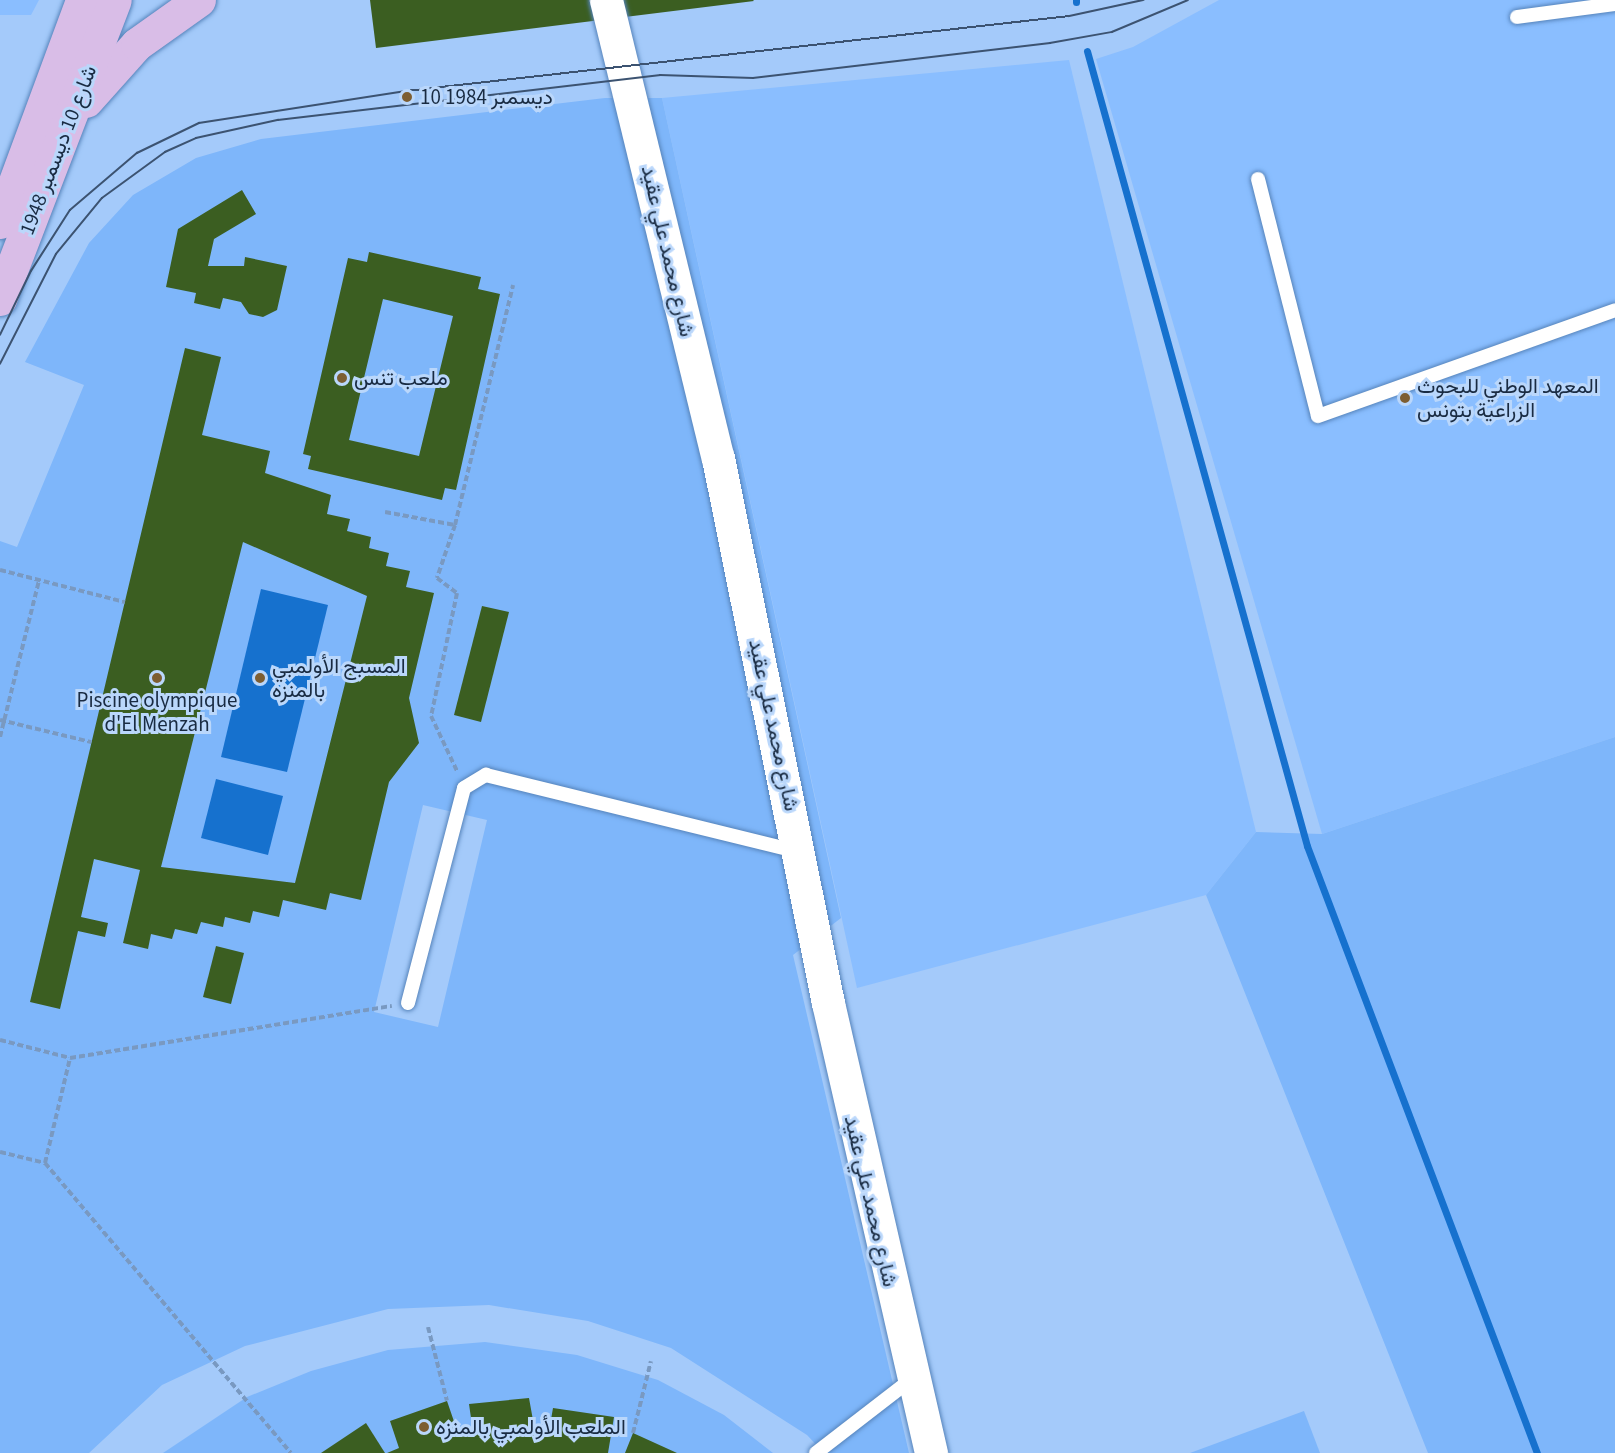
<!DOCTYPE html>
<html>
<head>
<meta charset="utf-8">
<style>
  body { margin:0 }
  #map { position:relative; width:1615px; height:1453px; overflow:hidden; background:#a4cafa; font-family:"Source Sans 3",Vazirmatn,sans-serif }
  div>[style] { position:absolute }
  .built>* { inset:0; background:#8abeff }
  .green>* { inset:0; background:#7eb6fa }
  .water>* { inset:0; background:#1671ce }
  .stream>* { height:7px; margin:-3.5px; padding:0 3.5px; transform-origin:3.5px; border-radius:3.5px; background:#1671ce }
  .building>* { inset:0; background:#3b5e21 }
  .path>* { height:4px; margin-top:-2px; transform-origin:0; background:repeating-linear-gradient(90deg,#7999c1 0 6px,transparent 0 9px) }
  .roads { filter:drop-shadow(0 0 2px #5684bb) drop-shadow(0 0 2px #5684bb) }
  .lane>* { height:14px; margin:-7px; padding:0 7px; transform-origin:7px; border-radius:7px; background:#fff }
  .secondary>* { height:33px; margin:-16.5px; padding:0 16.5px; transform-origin:16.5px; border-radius:16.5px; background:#fff }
  .primary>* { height:33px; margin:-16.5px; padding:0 16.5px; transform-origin:16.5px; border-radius:16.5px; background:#d9bde7 }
  .tram>* { height:1.5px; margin:-0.75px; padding:0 0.75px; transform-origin:0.75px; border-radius:0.75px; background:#3c5371 }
  .dots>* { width:16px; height:16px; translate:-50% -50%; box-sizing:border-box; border:3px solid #bad7fb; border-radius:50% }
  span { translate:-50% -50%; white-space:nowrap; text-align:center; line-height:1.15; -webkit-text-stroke:6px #bad7fb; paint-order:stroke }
  .poi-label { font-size:21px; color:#192b42 }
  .left { translate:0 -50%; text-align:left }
  .street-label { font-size:21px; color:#192b42 }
</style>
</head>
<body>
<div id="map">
  <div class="built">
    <div style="clip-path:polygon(0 0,39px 0,31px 15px,0 15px)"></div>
    <div style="clip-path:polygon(1219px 0,1615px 0,1615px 737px,1322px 834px,1096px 59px,1133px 47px)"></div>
    <div style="clip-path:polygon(1069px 60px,1256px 832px,1206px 895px,857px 988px,662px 98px)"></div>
  </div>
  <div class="green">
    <div style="clip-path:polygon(evenodd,605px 98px,662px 98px,841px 918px,793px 955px,909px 1453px,824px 1453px,807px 1435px,671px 1348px,588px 1321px,489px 1305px,388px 1309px,245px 1346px,162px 1385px,89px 1453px,0 1453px,0 541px,17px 547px,84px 385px,25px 362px,89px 243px,133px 195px,196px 158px,261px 139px,605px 98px,423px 805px,487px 820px,438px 1027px,374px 1012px,423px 805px)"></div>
    <div style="clip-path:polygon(1615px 737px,1615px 1453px,1428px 1453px,1206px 895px,1256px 832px,1322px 834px)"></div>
    <div style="clip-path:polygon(485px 1342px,577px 1355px,658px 1380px,724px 1415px,773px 1453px,163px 1453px,247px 1397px,311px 1371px,388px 1350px)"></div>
    <div style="clip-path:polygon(1304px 1411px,1320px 1453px,1190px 1453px)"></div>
  </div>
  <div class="water">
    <div style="clip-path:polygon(261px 589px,328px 605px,287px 772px,221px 757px)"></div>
    <div style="clip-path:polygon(216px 779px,283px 796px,268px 855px,201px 838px)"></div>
  </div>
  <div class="stream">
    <div style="left:1076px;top:0;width:2px;rotate:90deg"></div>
    <div style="left:1087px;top:51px;width:825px;rotate:74.53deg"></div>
    <div style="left:1307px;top:846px;width:649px;rotate:69.25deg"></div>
  </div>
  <div class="building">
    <div style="clip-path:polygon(370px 0,753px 0,754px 1px,376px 48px)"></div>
    <div style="clip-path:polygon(242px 190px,256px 214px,214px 239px,208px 266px,244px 266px,245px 257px,287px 266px,277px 310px,263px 317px,249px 314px,241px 302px,223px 298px,220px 309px,194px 303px,196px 293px,166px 287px,178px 229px)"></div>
    <div style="clip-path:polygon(evenodd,369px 252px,481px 277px,478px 289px,500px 294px,456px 490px,445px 488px,442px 500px,308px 469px,311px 456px,303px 454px,348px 258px,367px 262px,369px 252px,383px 299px,453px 316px,419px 456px,349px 440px,383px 299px)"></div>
    <div style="clip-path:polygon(evenodd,185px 348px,221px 357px,202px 435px,270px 451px,265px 473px,331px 495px,327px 514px,350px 519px,347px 531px,371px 537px,369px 548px,389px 553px,386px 566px,410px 571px,406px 587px,434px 593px,409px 698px,419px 743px,389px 782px,361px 900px,330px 893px,326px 910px,283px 900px,279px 917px,253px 911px,250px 923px,225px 917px,223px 927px,201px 922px,197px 934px,175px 929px,172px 939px,151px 934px,148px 949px,123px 943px,140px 870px,94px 859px,81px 917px,108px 923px,105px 937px,78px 931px,60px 1009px,30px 1002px,185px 348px,243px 542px,367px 596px,295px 883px,161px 867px,243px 542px)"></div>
    <div style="clip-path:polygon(482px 606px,509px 612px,481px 722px,454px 715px)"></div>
    <div style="clip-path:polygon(216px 946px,244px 953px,231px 1004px,203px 997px)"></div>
    <div style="clip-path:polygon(529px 1398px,536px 1437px,548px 1437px,553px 1408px,614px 1417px,608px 1453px,387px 1453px,399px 1448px,390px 1421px,447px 1401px,459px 1436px,473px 1432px,469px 1404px)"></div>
    <div style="clip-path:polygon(366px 1423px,385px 1453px,321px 1453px)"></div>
    <div style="clip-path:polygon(633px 1433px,677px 1453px,625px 1453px)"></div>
  </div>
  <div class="path">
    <div style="left:385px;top:512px;width:71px;rotate:10.5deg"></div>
    <div style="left:455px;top:525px;width:56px;rotate:108.8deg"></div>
    <div style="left:437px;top:578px;width:25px;rotate:37deg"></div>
    <div style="left:457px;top:593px;width:126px;rotate:101.9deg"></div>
    <div style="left:431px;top:716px;width:61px;rotate:64.7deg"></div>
    <div style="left:455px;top:525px;width:247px;rotate:-76.4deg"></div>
    <div style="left:0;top:570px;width:129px;rotate:14.4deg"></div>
    <div style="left:0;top:720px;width:94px;rotate:13.6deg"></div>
    <div style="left:0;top:737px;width:162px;rotate:-76deg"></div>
    <div style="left:0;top:1040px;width:72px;rotate:14.4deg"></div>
    <div style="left:70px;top:1058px;width:326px;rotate:-9.2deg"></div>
    <div style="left:0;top:1152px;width:46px;rotate:13.7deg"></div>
    <div style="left:45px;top:1163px;width:380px;rotate:49.7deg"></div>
    <div style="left:45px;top:1163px;width:108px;rotate:-76.6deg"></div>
    <div style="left:428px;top:1327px;width:76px;rotate:75.6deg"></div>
    <div style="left:633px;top:1433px;width:74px;rotate:-76deg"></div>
  </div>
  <div class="roads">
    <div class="lane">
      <div style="left:1517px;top:17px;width:99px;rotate:-7.6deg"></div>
      <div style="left:1258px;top:179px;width:244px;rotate:75.8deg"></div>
      <div style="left:1318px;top:416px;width:315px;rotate:-19.6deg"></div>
      <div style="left:408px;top:1003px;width:222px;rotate:-75.4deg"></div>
      <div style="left:464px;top:788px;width:26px;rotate:-31deg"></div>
      <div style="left:486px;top:775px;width:319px;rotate:13.8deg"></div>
      <div style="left:816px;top:1453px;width:123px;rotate:-37.7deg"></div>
    </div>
    <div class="secondary">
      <div style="left:606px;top:0;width:471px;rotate:76.3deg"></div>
      <div style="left:718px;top:458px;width:556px;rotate:78.59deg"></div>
      <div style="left:828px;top:1003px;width:462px;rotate:77.1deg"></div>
    </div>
    <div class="primary">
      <div style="left:86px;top:101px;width:76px;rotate:-48.2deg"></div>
      <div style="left:137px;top:44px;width:76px;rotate:-35.4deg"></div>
      <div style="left:0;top:222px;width:237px;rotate:-69.7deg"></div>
      <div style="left:0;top:299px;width:320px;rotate:-69deg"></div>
    </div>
  </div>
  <div class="tram">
    <div style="left:0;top:335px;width:71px;rotate:-64.2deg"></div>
    <div style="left:31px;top:271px;width:72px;rotate:-57.4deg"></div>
    <div style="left:70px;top:210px;width:88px;rotate:-40.4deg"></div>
    <div style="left:137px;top:153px;width:69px;rotate:-25.8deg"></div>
    <div style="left:199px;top:123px;width:209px;rotate:-8.8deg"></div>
    <div style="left:406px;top:91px;width:667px;rotate:-6.45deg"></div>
    <div style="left:1069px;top:16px;width:76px;rotate:-12.2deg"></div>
    <div style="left:0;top:364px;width:123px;rotate:-63deg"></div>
    <div style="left:56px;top:254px;width:72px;rotate:-50.6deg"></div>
    <div style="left:102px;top:198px;width:78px;rotate:-36.1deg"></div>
    <div style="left:165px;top:152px;width:34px;rotate:-24deg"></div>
    <div style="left:196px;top:138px;width:84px;rotate:-12.4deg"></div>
    <div style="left:278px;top:120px;width:385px;rotate:-6.7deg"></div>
    <div style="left:660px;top:75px;width:93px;rotate:1.8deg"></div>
    <div style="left:753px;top:78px;width:299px;rotate:-6.7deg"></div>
    <div style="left:1050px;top:43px;width:63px;rotate:-10.1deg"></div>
    <div style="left:1112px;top:32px;width:82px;rotate:-22.8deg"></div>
  </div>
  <div class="dots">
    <div style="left:407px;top:97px;background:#7d5e32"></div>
    <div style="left:342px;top:378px;background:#7d5e32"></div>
    <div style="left:1405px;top:398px;background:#7d5e32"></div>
    <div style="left:157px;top:678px;background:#7d5e32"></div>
    <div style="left:260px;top:678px;background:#7d5e32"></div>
    <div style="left:424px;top:1427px;background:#7d5e32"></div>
  </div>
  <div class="poi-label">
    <span class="left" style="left:420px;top:97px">10 ديسمبر 1984</span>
    <span class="left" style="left:354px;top:378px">ملعب تنس</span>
    <span class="left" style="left:1417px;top:398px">المعهد الوطني للبحوث<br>الزراعية بتونس</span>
    <span class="left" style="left:272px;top:678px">المسبح الأولمبي<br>بالمنزه</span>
    <span style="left:157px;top:712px">Piscine olympique<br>d'El Menzah</span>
    <span class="left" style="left:436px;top:1427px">الملعب الأولمبي بالمنزه</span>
  </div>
  <div class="street-label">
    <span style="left:58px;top:150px;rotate:-69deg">شارع 10 ديسمبر 1948</span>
    <span style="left:668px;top:251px;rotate:77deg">شارع محمد علي عقيد</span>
    <span style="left:774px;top:725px;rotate:78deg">شارع محمد علي عقيد</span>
    <span style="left:871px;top:1201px;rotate:77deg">شارع محمد علي عقيد</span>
  </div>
</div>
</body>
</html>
